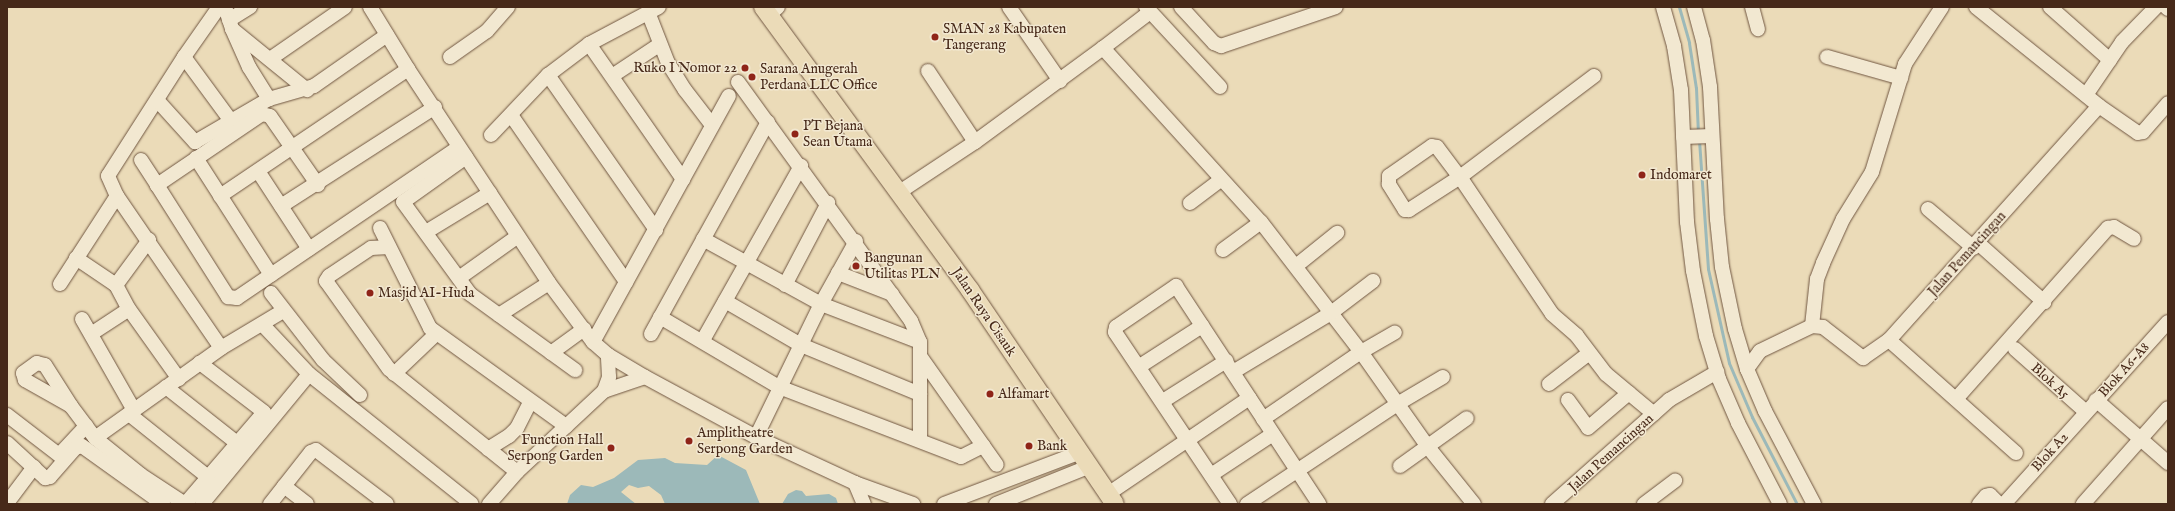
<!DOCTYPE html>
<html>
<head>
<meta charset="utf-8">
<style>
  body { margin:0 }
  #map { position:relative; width:2175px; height:511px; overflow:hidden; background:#ebdbb8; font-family:"IM FELL English",serif }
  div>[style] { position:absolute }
  .water>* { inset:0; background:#9cb9b9 }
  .stream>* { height:3px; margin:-1.5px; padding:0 1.5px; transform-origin:1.5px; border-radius:1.5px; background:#9cb9b9 }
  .roads { filter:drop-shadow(0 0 1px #705641) drop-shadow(0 0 1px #705641) }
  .minor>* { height:14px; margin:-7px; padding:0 7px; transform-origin:7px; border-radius:7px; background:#f2e8d1 }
  .major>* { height:18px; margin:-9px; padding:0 9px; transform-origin:9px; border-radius:9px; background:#ebdbb8 }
  .dots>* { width:11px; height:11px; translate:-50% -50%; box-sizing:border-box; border:2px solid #f2e8d1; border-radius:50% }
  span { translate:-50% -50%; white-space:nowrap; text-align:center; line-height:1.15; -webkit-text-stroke:3px #f2e8d1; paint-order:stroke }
  .poi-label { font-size:14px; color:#472919 }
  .left { translate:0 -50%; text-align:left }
  .right { translate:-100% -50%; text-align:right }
  .street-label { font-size:14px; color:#472919 }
  .frame { position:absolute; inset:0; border:8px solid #472919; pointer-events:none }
</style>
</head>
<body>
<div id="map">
  <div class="water">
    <div style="clip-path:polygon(718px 455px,746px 470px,760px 504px,665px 504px,661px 495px,649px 486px,638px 488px,629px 485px,621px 492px,636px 504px,567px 504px,570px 495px,581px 485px,593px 487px,614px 478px,638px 460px,665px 458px,675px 463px,707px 465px)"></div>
    <div style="clip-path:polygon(796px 490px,802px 491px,806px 496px,829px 494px,836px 498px,838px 504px,782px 504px,788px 494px)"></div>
  </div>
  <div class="stream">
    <div style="left:1679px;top:7px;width:37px;rotate:74deg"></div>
    <div style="left:1689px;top:43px;width:46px;rotate:81.2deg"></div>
    <div style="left:1696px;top:88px;width:45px;rotate:87.5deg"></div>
    <div style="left:1699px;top:140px;width:129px;rotate:86deg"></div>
    <div style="left:1708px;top:269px;width:96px;rotate:77.4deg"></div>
    <div style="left:1729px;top:363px;width:59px;rotate:66.9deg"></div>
    <div style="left:1752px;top:417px;width:98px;rotate:62.7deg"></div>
  </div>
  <div class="roads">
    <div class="minor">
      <div style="left:219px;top:7px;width:61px;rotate:125deg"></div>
      <div style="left:184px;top:57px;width:141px;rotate:122.6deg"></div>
      <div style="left:108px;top:176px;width:22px;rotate:66deg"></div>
      <div style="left:117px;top:196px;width:184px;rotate:55.6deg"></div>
      <div style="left:225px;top:7px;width:23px;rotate:72deg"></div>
      <div style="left:232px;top:29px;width:97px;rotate:39.1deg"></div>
      <div style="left:370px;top:7px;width:73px;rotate:58.5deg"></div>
      <div style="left:408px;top:69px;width:256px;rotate:56.6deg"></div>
      <div style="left:549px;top:283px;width:74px;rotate:53.3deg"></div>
      <div style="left:593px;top:342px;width:20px;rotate:41deg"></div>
      <div style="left:608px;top:355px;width:43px;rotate:30.7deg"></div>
      <div style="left:645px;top:377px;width:126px;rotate:28.4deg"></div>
      <div style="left:756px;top:437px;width:109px;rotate:24.9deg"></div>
      <div style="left:855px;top:483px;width:62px;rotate:19.9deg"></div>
      <div style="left:1009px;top:7px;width:90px;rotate:55.4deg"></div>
      <div style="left:1146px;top:7px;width:109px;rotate:47.2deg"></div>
      <div style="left:1181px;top:7px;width:49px;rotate:47.5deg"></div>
      <div style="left:1214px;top:43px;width:8px;rotate:23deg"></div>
      <div style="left:1221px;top:46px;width:121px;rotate:-18.7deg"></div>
      <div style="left:1663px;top:7px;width:41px;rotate:74.2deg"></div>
      <div style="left:1674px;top:46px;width:45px;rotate:81deg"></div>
      <div style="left:1681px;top:90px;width:132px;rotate:87.4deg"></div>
      <div style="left:1687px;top:222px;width:49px;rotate:83deg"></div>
      <div style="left:1693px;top:271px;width:66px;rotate:78.7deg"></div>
      <div style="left:1706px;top:336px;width:45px;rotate:73.2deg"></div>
      <div style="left:1719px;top:379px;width:48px;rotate:66.6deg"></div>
      <div style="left:1738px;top:423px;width:91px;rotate:62.6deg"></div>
      <div style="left:1694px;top:7px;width:34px;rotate:75deg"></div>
      <div style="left:1703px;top:40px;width:48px;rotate:81.5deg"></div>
      <div style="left:1710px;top:87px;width:132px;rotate:87deg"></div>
      <div style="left:1717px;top:219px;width:48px;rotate:84.1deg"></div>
      <div style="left:1722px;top:267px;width:63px;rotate:78.2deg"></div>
      <div style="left:1735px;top:329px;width:42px;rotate:73.3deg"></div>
      <div style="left:1747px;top:369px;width:46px;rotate:66.8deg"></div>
      <div style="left:1765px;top:411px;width:105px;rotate:62.2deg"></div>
      <div style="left:1752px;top:7px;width:23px;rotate:75deg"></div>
      <div style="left:1976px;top:7px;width:158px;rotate:38.8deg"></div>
      <div style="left:2050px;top:7px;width:80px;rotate:41.5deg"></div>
      <div style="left:2166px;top:7px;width:3px;rotate:45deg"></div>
      <div style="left:648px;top:12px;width:55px;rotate:68.6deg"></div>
      <div style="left:668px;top:63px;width:32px;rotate:58deg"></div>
      <div style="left:685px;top:90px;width:44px;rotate:52.4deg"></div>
      <div style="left:769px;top:15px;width:12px;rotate:-42deg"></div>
      <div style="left:229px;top:20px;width:25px;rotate:-32deg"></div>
      <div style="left:232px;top:29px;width:42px;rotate:65.9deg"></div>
      <div style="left:249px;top:67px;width:38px;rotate:58deg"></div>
      <div style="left:589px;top:44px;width:165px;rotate:55.2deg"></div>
      <div style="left:1103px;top:48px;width:59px;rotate:-37.5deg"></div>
      <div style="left:184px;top:57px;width:79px;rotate:53.7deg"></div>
      <div style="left:450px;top:57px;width:45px;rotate:-35.1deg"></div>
      <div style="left:487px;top:31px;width:32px;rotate:-49deg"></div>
      <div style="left:1827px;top:57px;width:77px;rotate:15.8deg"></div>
      <div style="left:270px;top:59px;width:91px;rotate:-34.7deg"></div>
      <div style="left:928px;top:71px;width:85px;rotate:56.5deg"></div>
      <div style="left:548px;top:75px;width:189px;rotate:55.1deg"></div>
      <div style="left:612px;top:76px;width:56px;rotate:-33.4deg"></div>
      <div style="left:1594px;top:76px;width:168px;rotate:143deg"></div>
      <div style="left:1460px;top:177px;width:61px;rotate:147.1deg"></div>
      <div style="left:1409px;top:210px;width:4px;rotate:180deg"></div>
      <div style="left:1405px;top:210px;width:31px;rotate:-122deg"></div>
      <div style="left:1389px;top:184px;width:8px;rotate:-90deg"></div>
      <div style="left:1389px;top:176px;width:52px;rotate:-34.9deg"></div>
      <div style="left:1432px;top:146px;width:5px;rotate:11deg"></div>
      <div style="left:1437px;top:147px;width:38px;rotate:53deg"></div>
      <div style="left:1460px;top:177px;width:165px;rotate:56.1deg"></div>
      <div style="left:1552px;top:314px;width:33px;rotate:41deg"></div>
      <div style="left:1577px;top:336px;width:48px;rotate:52.7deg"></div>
      <div style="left:1606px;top:374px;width:62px;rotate:39.8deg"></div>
      <div style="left:738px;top:82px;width:295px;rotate:54.1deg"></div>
      <div style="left:911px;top:321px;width:23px;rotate:67deg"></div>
      <div style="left:920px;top:342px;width:97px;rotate:90deg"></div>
      <div style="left:2086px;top:95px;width:64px;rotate:-55.8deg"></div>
      <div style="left:2122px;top:42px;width:49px;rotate:-45.8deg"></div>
      <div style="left:157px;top:100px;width:57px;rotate:47.9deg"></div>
      <div style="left:195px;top:142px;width:86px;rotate:-30.2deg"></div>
      <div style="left:269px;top:99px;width:47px;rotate:-16.1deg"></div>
      <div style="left:314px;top:86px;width:89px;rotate:-34.9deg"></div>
      <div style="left:511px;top:115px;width:203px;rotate:55.4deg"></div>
      <div style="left:491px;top:135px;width:83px;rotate:-46.5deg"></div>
      <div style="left:548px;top:75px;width:51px;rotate:-37.1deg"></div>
      <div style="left:589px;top:44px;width:79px;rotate:-27.9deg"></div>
      <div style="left:1683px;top:137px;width:29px;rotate:-2deg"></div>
      <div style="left:466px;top:157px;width:77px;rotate:144.5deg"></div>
      <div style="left:403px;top:202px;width:114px;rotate:53.9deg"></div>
      <div style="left:470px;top:294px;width:130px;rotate:35.9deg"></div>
      <div style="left:196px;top:158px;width:139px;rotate:57.3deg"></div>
      <div style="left:141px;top:160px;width:30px;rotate:57deg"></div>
      <div style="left:258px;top:171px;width:93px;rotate:56.8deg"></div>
      <div style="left:318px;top:185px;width:84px;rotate:-124.8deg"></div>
      <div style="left:270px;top:116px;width:8px;rotate:-166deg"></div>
      <div style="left:262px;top:114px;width:127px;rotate:145.9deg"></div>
      <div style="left:157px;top:185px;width:133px;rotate:57.6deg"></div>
      <div style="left:228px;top:297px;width:9px;rotate:6deg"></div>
      <div style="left:237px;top:298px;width:268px;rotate:-34.2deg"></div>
      <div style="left:898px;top:193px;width:92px;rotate:-33.5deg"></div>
      <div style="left:975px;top:142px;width:159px;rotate:-36.3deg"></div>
      <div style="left:1103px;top:48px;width:235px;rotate:47.8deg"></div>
      <div style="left:1261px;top:222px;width:164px;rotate:52.4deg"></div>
      <div style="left:1361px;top:352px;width:116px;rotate:54.8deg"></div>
      <div style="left:1428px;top:447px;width:73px;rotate:51.1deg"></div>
      <div style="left:220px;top:196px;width:227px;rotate:-34deg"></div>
      <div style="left:1190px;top:203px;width:39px;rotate:-37deg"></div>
      <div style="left:281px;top:206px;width:183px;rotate:-32.7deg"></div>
      <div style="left:1928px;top:209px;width:60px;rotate:40.3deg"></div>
      <div style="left:380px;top:228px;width:112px;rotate:63.4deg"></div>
      <div style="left:430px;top:328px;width:168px;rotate:35.8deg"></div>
      <div style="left:426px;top:232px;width:75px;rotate:-31.4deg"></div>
      <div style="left:703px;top:239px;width:135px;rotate:28.8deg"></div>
      <div style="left:821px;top:304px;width:106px;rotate:21deg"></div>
      <div style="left:1978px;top:243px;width:89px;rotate:41.8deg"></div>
      <div style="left:389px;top:247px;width:18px;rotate:177deg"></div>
      <div style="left:371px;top:248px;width:50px;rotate:146.3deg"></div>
      <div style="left:329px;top:276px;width:6px;rotate:121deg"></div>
      <div style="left:326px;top:281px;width:108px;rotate:54.4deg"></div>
      <div style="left:389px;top:369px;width:164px;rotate:38.8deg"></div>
      <div style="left:1223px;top:250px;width:47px;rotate:-36.4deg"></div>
      <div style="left:76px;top:258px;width:48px;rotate:34deg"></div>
      <div style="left:116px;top:285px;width:27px;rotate:62deg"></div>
      <div style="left:129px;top:309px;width:86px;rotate:54.5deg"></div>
      <div style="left:1296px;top:266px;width:53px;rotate:-38.8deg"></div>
      <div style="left:838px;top:273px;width:58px;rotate:21.3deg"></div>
      <div style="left:459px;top:278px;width:72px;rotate:-35.4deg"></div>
      <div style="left:60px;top:284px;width:105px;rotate:-57.1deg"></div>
      <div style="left:116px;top:285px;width:56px;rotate:-53.7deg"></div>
      <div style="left:785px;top:285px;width:93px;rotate:-62.3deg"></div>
      <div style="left:271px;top:293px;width:85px;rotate:52.2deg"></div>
      <div style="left:323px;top:360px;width:51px;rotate:43.4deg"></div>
      <div style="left:725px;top:301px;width:88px;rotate:30.1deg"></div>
      <div style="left:801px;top:345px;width:129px;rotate:22.4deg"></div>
      <div style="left:499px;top:315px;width:59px;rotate:-32.6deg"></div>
      <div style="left:660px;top:317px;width:138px;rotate:30.5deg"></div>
      <div style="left:779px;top:387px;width:195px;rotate:21deg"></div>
      <div style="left:961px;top:457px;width:25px;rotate:-27deg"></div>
      <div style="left:82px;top:319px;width:105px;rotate:60.3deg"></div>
      <div style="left:262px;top:324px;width:69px;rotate:46.8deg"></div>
      <div style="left:309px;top:374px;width:208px;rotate:38.6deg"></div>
      <div style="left:1812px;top:326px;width:47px;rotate:-83.9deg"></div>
      <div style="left:1817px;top:279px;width:17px;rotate:-69deg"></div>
      <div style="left:1823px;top:263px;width:48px;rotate:-65.6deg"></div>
      <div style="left:1843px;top:219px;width:55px;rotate:-58.3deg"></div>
      <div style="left:1872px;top:172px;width:113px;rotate:-73deg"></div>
      <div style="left:1905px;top:64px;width:68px;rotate:-57deg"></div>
      <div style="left:91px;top:334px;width:45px;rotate:-33.3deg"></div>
      <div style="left:651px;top:334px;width:242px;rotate:-61.1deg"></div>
      <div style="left:703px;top:340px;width:200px;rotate:-60.6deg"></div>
      <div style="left:1889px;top:340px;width:170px;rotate:41.7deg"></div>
      <div style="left:593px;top:342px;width:281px;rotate:-61.1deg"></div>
      <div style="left:2015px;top:349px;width:95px;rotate:41.6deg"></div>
      <div style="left:551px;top:353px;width:41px;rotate:-36deg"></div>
      <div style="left:920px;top:356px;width:133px;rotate:54.8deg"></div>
      <div style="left:1140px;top:366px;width:74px;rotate:-32.8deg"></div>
      <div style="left:1747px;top:369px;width:22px;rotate:-54deg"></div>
      <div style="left:1760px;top:351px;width:58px;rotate:-25.7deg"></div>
      <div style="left:1812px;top:326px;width:11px;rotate:5deg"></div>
      <div style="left:1823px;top:327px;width:51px;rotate:37.8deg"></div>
      <div style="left:1863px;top:358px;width:32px;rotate:-35deg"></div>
      <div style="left:1889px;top:340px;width:314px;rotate:-48.1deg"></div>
      <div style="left:2099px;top:106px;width:47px;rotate:34.7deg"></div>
      <div style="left:2138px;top:133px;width:5px;rotate:-11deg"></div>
      <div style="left:2143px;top:132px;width:38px;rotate:-49deg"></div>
      <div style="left:1233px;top:372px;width:114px;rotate:-31deg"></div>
      <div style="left:1331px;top:313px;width:53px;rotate:-37.3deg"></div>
      <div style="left:394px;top:374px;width:58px;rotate:-43.6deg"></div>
      <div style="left:1549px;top:384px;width:49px;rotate:-37.6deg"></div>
      <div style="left:166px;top:387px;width:90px;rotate:38.3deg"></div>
      <div style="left:604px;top:391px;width:15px;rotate:-70deg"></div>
      <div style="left:609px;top:377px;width:22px;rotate:-93deg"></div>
      <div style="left:1956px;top:399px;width:229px;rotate:-48.4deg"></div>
      <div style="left:2108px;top:228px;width:6px;rotate:-9deg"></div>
      <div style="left:2114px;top:227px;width:23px;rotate:31deg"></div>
      <div style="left:1568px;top:400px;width:34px;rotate:54deg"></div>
      <div style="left:1588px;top:428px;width:54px;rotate:-40.5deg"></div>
      <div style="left:2096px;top:400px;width:96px;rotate:41.2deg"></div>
      <div style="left:1163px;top:401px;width:75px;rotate:-32.4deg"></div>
      <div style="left:71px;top:406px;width:53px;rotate:-150.5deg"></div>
      <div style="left:25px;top:380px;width:7px;rotate:-106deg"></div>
      <div style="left:23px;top:373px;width:17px;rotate:-36deg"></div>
      <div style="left:37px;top:363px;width:8px;rotate:14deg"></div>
      <div style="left:45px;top:365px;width:49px;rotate:57.6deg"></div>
      <div style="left:71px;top:406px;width:40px;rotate:53deg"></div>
      <div style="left:95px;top:438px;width:59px;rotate:38.8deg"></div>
      <div style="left:141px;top:475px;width:53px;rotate:33.4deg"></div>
      <div style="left:185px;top:504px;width:121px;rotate:-49.3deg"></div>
      <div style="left:264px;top:412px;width:81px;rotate:-142.6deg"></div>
      <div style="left:129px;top:414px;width:101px;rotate:38.6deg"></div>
      <div style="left:7px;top:415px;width:66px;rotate:37.6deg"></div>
      <div style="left:59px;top:455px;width:40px;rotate:-47deg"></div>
      <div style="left:1263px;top:419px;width:119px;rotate:-34.4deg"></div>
      <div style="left:1361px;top:352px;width:39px;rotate:-30deg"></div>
      <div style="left:756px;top:437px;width:148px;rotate:-64deg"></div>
      <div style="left:821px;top:304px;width:72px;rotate:-60.9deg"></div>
      <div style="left:95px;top:438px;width:155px;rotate:-35.5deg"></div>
      <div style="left:221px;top:348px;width:72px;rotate:-30.8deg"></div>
      <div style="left:7px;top:443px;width:52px;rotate:42.6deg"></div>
      <div style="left:45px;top:478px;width:5px;rotate:-11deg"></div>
      <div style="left:50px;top:477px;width:38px;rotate:-49deg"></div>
      <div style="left:75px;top:448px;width:7px;rotate:-16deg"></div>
      <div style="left:82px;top:446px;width:100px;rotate:35.6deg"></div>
      <div style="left:488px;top:449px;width:25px;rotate:-32deg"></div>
      <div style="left:509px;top:436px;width:11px;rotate:-45deg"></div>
      <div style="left:517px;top:428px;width:29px;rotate:-63deg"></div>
      <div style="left:1400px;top:466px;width:82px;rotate:-35.6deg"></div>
      <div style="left:1211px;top:475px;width:74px;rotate:-33.5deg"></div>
      <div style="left:855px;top:483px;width:23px;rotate:67deg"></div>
      <div style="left:284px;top:486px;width:29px;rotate:38deg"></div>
      <div style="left:1108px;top:494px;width:171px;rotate:-34.2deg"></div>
      <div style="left:7px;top:503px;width:45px;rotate:-53.1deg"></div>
      <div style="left:202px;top:504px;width:168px;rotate:-50.5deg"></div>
      <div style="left:270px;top:504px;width:66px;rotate:-51.7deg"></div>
      <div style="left:311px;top:452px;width:5px;rotate:-22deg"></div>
      <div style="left:316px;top:450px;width:89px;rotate:37.3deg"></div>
      <div style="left:489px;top:504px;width:43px;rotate:-48.8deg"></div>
      <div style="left:517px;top:472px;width:119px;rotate:-43deg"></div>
      <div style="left:604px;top:391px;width:43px;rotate:-18.9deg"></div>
      <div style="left:944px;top:504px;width:143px;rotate:-20.8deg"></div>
      <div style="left:996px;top:504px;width:99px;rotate:-21.9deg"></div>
      <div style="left:1230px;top:504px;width:207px;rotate:-123.8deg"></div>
      <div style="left:1115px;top:332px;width:5px;rotate:-79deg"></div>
      <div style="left:1116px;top:327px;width:73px;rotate:-34.3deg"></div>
      <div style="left:1176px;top:286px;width:261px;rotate:56.7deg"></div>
      <div style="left:1247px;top:504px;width:182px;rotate:-33.6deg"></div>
      <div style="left:1399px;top:403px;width:51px;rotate:-30.6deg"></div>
      <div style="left:1552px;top:504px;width:157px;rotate:-41.6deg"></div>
      <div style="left:1669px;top:400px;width:56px;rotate:-30.3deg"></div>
      <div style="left:1644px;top:504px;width:39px;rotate:-37deg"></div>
      <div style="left:1979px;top:504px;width:11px;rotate:-49deg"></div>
      <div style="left:1986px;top:496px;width:4px;rotate:-14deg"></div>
      <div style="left:1990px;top:495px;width:13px;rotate:45deg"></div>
      <div style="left:2004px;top:504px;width:245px;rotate:-48deg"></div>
      <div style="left:2083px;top:504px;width:128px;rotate:-48.5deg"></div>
    </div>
    <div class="major">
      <div style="left:763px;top:7px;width:351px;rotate:53.8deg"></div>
      <div style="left:970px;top:290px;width:258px;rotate:55.9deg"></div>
    </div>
  </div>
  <div class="dots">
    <div style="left:935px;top:37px;background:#8f2418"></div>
    <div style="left:745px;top:68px;background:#8f2418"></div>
    <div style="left:752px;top:77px;background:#8f2418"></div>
    <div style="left:795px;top:134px;background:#8f2418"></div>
    <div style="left:1642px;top:175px;background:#8f2418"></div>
    <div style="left:856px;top:266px;background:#8f2418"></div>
    <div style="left:370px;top:293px;background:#8f2418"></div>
    <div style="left:990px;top:394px;background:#8f2418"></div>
    <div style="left:689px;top:441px;background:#8f2418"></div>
    <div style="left:1029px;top:446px;background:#8f2418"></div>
    <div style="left:611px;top:448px;background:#8f2418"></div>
  </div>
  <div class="poi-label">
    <span class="left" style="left:943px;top:37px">SMAN 28 Kabupaten<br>Tangerang</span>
    <span class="right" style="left:737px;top:68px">Ruko I Nomor 22</span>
    <span class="left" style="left:760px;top:77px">Sarana Anugerah<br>Perdana LLC Office</span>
    <span class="left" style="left:803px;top:134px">PT Bejana<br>Sean Utama</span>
    <span class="left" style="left:1650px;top:175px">Indomaret</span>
    <span class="left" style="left:864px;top:266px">Bangunan<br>Utilitas PLN</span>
    <span class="left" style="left:378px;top:293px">Masjid AI-Huda</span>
    <span class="left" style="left:998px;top:394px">Alfamart</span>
    <span class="left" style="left:697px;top:441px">Amplitheatre<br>Serpong Garden</span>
    <span class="right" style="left:603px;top:448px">Function Hall<br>Serpong Garden</span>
    <span class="left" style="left:1037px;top:446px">Bank</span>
  </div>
  <div class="street-label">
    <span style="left:1967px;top:254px;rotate:-48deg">Jalan Pemancingan</span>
    <span style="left:984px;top:312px;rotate:56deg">Jalan Raya Cisauk</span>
    <span style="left:2124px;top:370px;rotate:-48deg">Blok A6-A8</span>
    <span style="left:2050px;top:381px;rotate:42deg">Blok A5</span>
    <span style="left:2050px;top:452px;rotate:-48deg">Blok A2</span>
    <span style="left:1611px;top:453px;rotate:-42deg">Jalan Pemancingan</span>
  </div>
  <div class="frame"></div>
</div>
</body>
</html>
